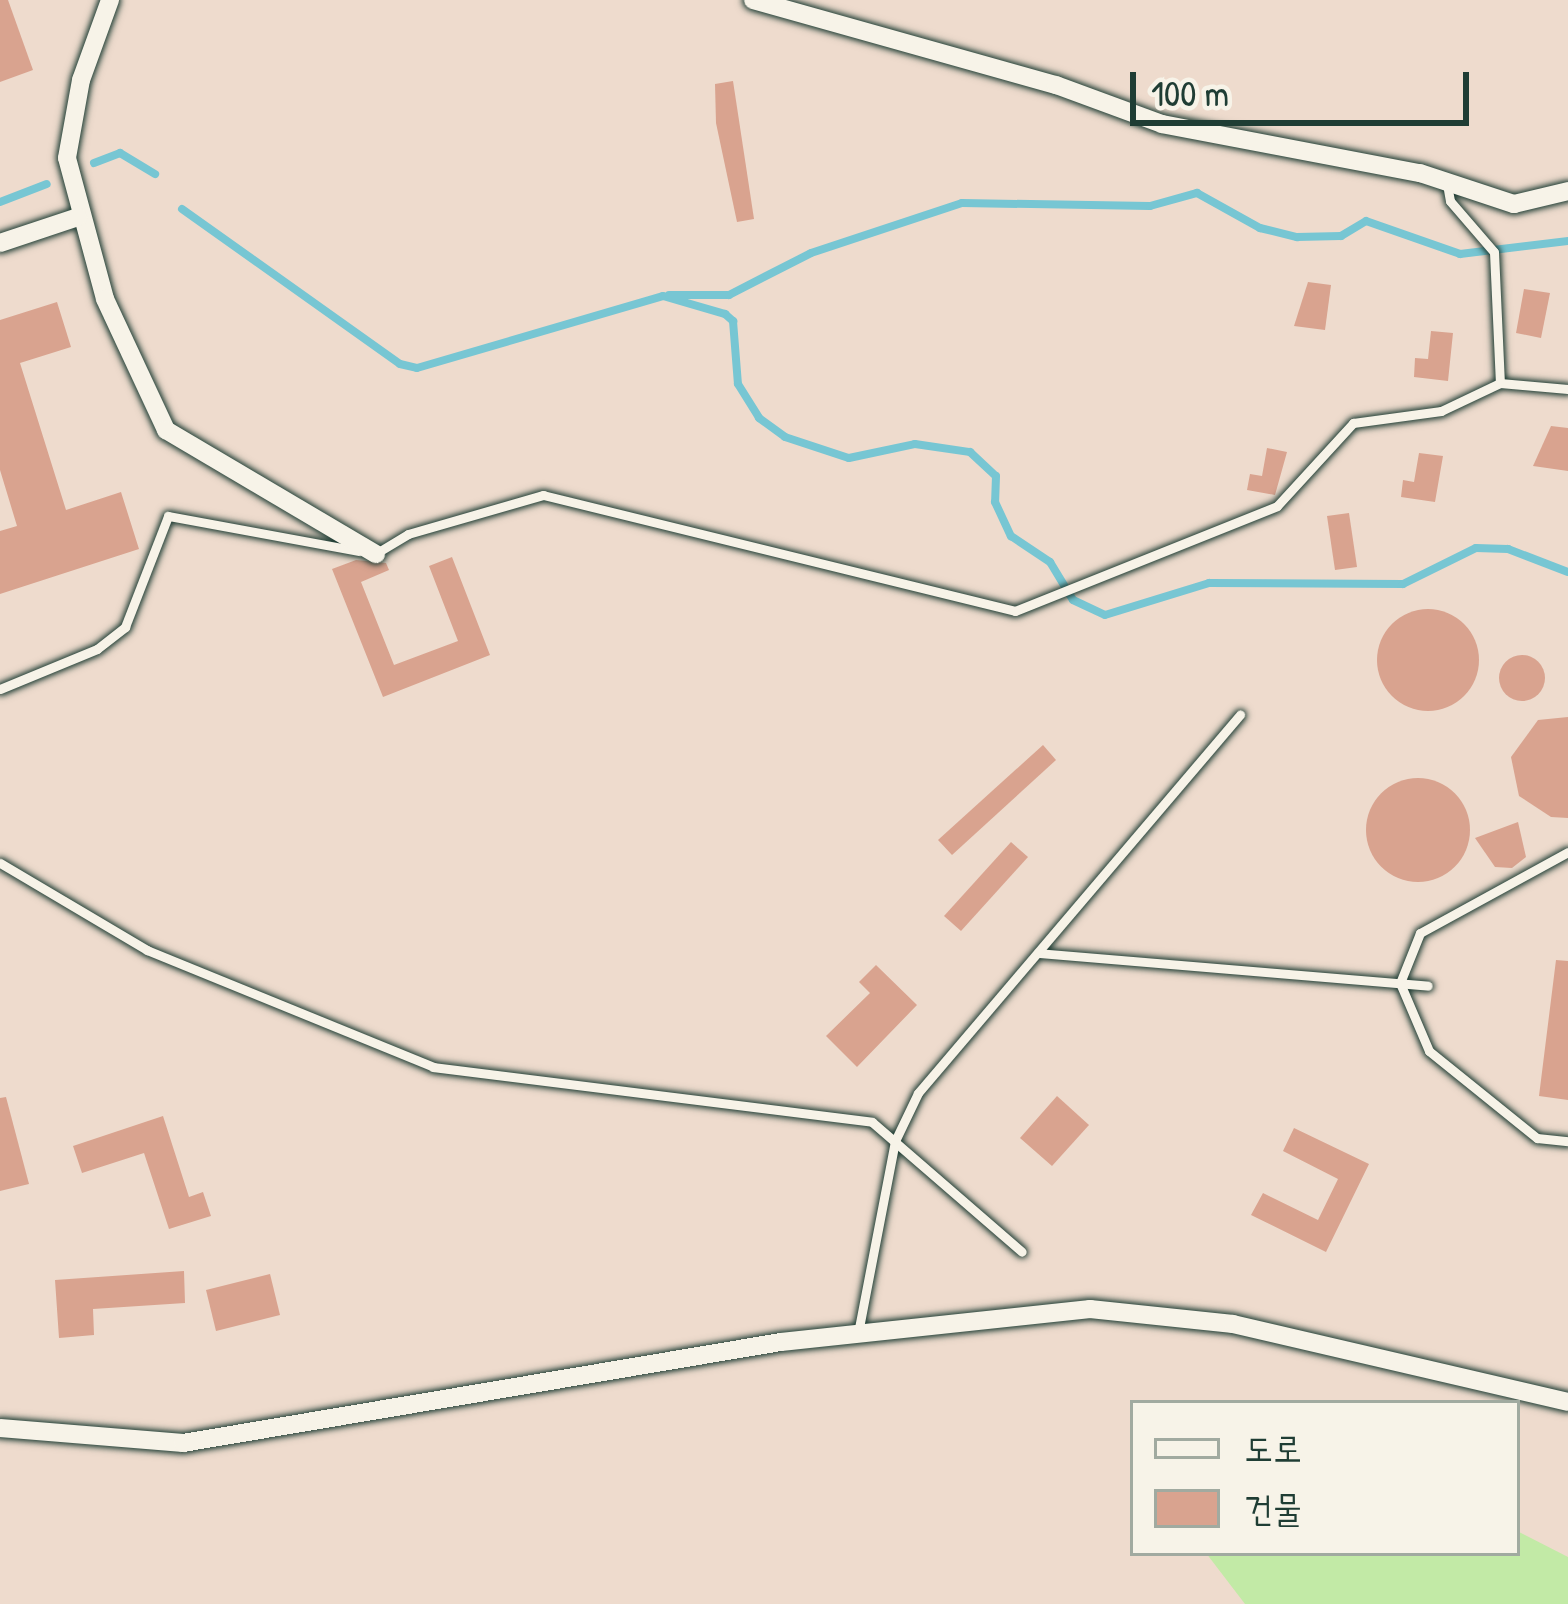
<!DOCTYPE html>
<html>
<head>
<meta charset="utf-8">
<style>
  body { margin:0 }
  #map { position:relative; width:1568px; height:1604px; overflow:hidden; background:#eedbcd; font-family:"Patrick Hand","Poor Story",sans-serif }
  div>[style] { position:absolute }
  .green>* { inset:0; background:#c2eaa6 }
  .stream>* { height:8px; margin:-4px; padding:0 4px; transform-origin:4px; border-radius:4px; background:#77c6d3 }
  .building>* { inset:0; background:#d9a38f }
  .round { border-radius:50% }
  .roads { filter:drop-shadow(0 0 3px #1f3d34) drop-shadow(0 0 3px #1f3d34) }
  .lane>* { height:9px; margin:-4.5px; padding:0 4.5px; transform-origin:4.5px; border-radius:4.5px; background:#f7f3e8 }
  .street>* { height:18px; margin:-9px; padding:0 9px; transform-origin:9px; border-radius:9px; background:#f7f3e8 }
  span { translate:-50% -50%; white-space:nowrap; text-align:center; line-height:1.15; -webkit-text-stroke:12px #f7f3e8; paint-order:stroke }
  .legend { position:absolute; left:1130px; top:1400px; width:390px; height:156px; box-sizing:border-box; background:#f7f3e8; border:3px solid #a1aaa0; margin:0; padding:15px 21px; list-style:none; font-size:36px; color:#1f3d34 }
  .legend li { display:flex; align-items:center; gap:24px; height:60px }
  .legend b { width:60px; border:3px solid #a1aaa0 }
  .scale { position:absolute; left:1130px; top:72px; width:339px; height:54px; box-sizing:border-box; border:6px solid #1f3d34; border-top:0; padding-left:15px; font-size:36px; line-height:42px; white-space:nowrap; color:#1f3d34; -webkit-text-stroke:9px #f7f3e8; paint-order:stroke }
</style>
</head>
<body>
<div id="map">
  <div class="green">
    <div style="clip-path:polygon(1517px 1531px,1568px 1557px,1568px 1604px,1245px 1604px,1206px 1553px,1517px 1553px)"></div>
  </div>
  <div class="stream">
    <div style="left:94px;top:163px;width:28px;rotate:-21deg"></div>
    <div style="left:120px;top:153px;width:41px;rotate:31deg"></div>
    <div style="left:0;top:202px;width:50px;rotate:-21deg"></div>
    <div style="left:182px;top:209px;width:267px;rotate:35.4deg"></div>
    <div style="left:400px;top:364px;width:17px;rotate:13deg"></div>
    <div style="left:417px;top:368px;width:256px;rotate:-16.3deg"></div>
    <div style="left:663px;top:296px;width:65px;rotate:16.2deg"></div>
    <div style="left:725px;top:314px;width:11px;rotate:41deg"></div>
    <div style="left:733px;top:321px;width:63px;rotate:85.5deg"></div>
    <div style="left:738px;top:384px;width:40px;rotate:58deg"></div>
    <div style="left:759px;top:418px;width:32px;rotate:36deg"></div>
    <div style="left:785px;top:437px;width:67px;rotate:18.2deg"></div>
    <div style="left:849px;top:458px;width:67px;rotate:-12deg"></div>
    <div style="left:915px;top:444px;width:56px;rotate:8.3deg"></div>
    <div style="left:970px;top:452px;width:35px;rotate:43deg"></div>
    <div style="left:996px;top:476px;width:26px;rotate:92deg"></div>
    <div style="left:995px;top:502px;width:38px;rotate:65deg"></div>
    <div style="left:1011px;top:536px;width:47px;rotate:33.7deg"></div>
    <div style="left:1050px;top:562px;width:44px;rotate:58.8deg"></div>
    <div style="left:1073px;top:600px;width:35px;rotate:25deg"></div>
    <div style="left:1105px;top:615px;width:109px;rotate:-17.1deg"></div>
    <div style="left:1209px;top:583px;width:194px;rotate:0.3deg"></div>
    <div style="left:1403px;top:584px;width:81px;rotate:-26.3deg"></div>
    <div style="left:1476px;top:548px;width:32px;rotate:2deg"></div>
    <div style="left:1508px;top:549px;width:64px;rotate:21deg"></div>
    <div style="left:669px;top:295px;width:60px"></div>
    <div style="left:729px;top:295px;width:92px;rotate:-27.1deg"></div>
    <div style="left:811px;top:253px;width:159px;rotate:-18.3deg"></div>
    <div style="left:962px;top:203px;width:188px;rotate:0.9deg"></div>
    <div style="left:1150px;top:206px;width:49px;rotate:-15.5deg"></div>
    <div style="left:1197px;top:193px;width:72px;rotate:29.1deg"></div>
    <div style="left:1260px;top:228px;width:38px;rotate:14deg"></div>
    <div style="left:1297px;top:237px;width:44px;rotate:-1.3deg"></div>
    <div style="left:1341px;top:236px;width:29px;rotate:-31deg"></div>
    <div style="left:1366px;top:221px;width:100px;rotate:19.3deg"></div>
    <div style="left:1460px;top:254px;width:109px;rotate:-6.9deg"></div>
  </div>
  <div class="building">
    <div style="clip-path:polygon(0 0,8px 0,33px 70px,0 82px)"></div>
    <div style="clip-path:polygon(733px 81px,754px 219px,737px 222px,716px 123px,715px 84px)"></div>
    <div style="clip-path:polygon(1308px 282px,1331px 285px,1325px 330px,1294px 326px)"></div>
    <div style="clip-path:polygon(1524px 289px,1550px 293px,1541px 338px,1516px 333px)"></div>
    <div style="clip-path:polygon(57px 302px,71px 347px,20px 363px,66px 510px,121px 492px,139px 549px,0 594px,0 531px,17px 526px,0 470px,0 320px)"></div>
    <div style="clip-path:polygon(1431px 331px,1453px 333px,1448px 381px,1414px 377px,1415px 358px,1428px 359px)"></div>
    <div style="clip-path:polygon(1551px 426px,1568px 428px,1568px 471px,1533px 466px)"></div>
    <div style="clip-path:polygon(1267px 448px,1287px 452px,1275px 495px,1247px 490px,1250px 474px,1262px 476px)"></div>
    <div style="clip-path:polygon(1419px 453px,1443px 456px,1435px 502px,1401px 497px,1403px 480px,1414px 482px)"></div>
    <div style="clip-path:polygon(1349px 513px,1357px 567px,1335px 570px,1327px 516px)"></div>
    <div style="clip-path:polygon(452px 557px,490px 655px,383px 697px,332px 569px,356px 560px,386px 563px,389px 570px,361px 582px,394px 665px,458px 641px,429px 566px)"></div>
    <div class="round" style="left:1377px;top:609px;width:102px;height:102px"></div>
    <div class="round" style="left:1499px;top:655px;width:46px;height:46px"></div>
    <div style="clip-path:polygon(1568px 717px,1568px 818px,1551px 817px,1519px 796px,1511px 757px,1538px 720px)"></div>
    <div style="clip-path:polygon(1043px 745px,1056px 760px,952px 855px,938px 840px)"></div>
    <div class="round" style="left:1366px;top:778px;width:104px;height:104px"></div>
    <div style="clip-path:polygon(1518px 822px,1526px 857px,1512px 868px,1495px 867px,1475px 838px)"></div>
    <div style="clip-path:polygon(1011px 842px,1028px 857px,961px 931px,944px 916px)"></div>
    <div style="clip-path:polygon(1556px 960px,1568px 961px,1568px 1100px,1539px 1096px)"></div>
    <div style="clip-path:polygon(876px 965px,917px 1005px,857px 1067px,826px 1036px,870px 993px,859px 982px)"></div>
    <div style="clip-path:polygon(1057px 1096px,1089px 1125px,1052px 1166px,1020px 1138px)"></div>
    <div style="clip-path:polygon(6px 1097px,29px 1184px,0 1191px,0 1098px)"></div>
    <div style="clip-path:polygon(163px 1116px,189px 1197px,203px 1192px,211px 1216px,169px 1229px,144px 1153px,82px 1173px,73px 1146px)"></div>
    <div style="clip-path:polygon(1294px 1128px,1369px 1164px,1326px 1252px,1251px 1215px,1263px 1193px,1318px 1220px,1338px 1179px,1283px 1151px)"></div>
    <div style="clip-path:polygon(184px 1271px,185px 1303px,93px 1309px,94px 1335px,59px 1338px,55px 1280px)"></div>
    <div style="clip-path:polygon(270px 1274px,280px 1315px,216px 1331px,206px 1290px)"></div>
  </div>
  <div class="roads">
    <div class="lane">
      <div style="left:1447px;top:184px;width:17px;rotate:80deg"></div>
      <div style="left:1450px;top:201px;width:67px;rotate:49.2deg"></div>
      <div style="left:1494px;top:252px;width:131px;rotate:87.4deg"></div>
      <div style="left:375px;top:554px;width:39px;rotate:-31deg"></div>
      <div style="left:408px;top:534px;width:141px;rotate:-16.1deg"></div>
      <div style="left:543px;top:495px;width:486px;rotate:13.8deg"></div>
      <div style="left:1015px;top:611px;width:282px;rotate:-21.8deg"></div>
      <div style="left:1277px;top:506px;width:113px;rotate:-47.5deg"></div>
      <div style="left:1353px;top:423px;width:89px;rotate:-7.8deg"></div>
      <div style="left:1441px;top:411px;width:65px;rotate:-25.4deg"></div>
      <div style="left:1500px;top:383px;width:68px;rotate:5deg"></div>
      <div style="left:0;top:689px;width:105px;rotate:-22.4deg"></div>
      <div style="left:97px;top:649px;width:36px;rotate:-38deg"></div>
      <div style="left:125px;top:627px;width:119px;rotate:-68.8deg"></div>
      <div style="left:168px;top:516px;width:194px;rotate:10.4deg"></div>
      <div style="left:1568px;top:852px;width:169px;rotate:151.3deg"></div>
      <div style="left:1420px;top:933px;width:54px;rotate:111.8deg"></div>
      <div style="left:1400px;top:983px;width:74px;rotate:66.9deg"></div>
      <div style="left:1429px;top:1051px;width:139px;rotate:38.9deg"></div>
      <div style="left:1537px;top:1138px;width:31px;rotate:6deg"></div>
      <div style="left:0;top:863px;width:171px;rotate:30.6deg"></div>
      <div style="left:147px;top:950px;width:309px;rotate:22.2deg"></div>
      <div style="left:433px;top:1067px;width:442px;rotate:7.1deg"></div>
      <div style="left:872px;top:1122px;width:198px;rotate:40.9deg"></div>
      <div style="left:1038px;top:953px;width:391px;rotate:4.8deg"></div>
      <div style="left:858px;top:1333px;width:196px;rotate:-79.1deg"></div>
      <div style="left:895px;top:1141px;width:53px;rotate:-64.4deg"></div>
      <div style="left:918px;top:1093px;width:497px;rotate:-49.6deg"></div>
    </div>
    <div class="street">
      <div style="left:110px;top:0;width:85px;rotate:109.9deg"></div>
      <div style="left:81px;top:80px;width:79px;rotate:100.2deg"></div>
      <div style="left:67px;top:158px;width:146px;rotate:74.9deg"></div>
      <div style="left:105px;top:299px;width:145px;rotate:65deg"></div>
      <div style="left:166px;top:430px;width:244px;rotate:30.6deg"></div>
      <div style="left:753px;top:0;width:315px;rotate:15.7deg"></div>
      <div style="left:1056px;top:85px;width:113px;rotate:20.2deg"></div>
      <div style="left:1162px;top:124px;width:263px;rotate:10.8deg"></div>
      <div style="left:1420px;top:173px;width:99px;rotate:18.3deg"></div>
      <div style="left:1514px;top:204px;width:56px;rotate:-13.5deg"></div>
      <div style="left:0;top:243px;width:82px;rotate:-18.4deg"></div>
      <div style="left:0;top:1428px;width:184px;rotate:4.7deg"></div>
      <div style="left:183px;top:1443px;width:606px;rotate:-9.59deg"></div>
      <div style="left:781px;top:1342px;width:311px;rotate:-6.1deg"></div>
      <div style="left:1090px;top:1309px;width:144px;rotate:6deg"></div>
      <div style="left:1233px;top:1324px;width:344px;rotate:13.1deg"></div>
    </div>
  </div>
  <ul class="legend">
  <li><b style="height:15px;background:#f7f3e8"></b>도로</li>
  <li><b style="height:33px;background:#d9a38f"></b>건물</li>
  </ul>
  <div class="scale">100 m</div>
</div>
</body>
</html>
